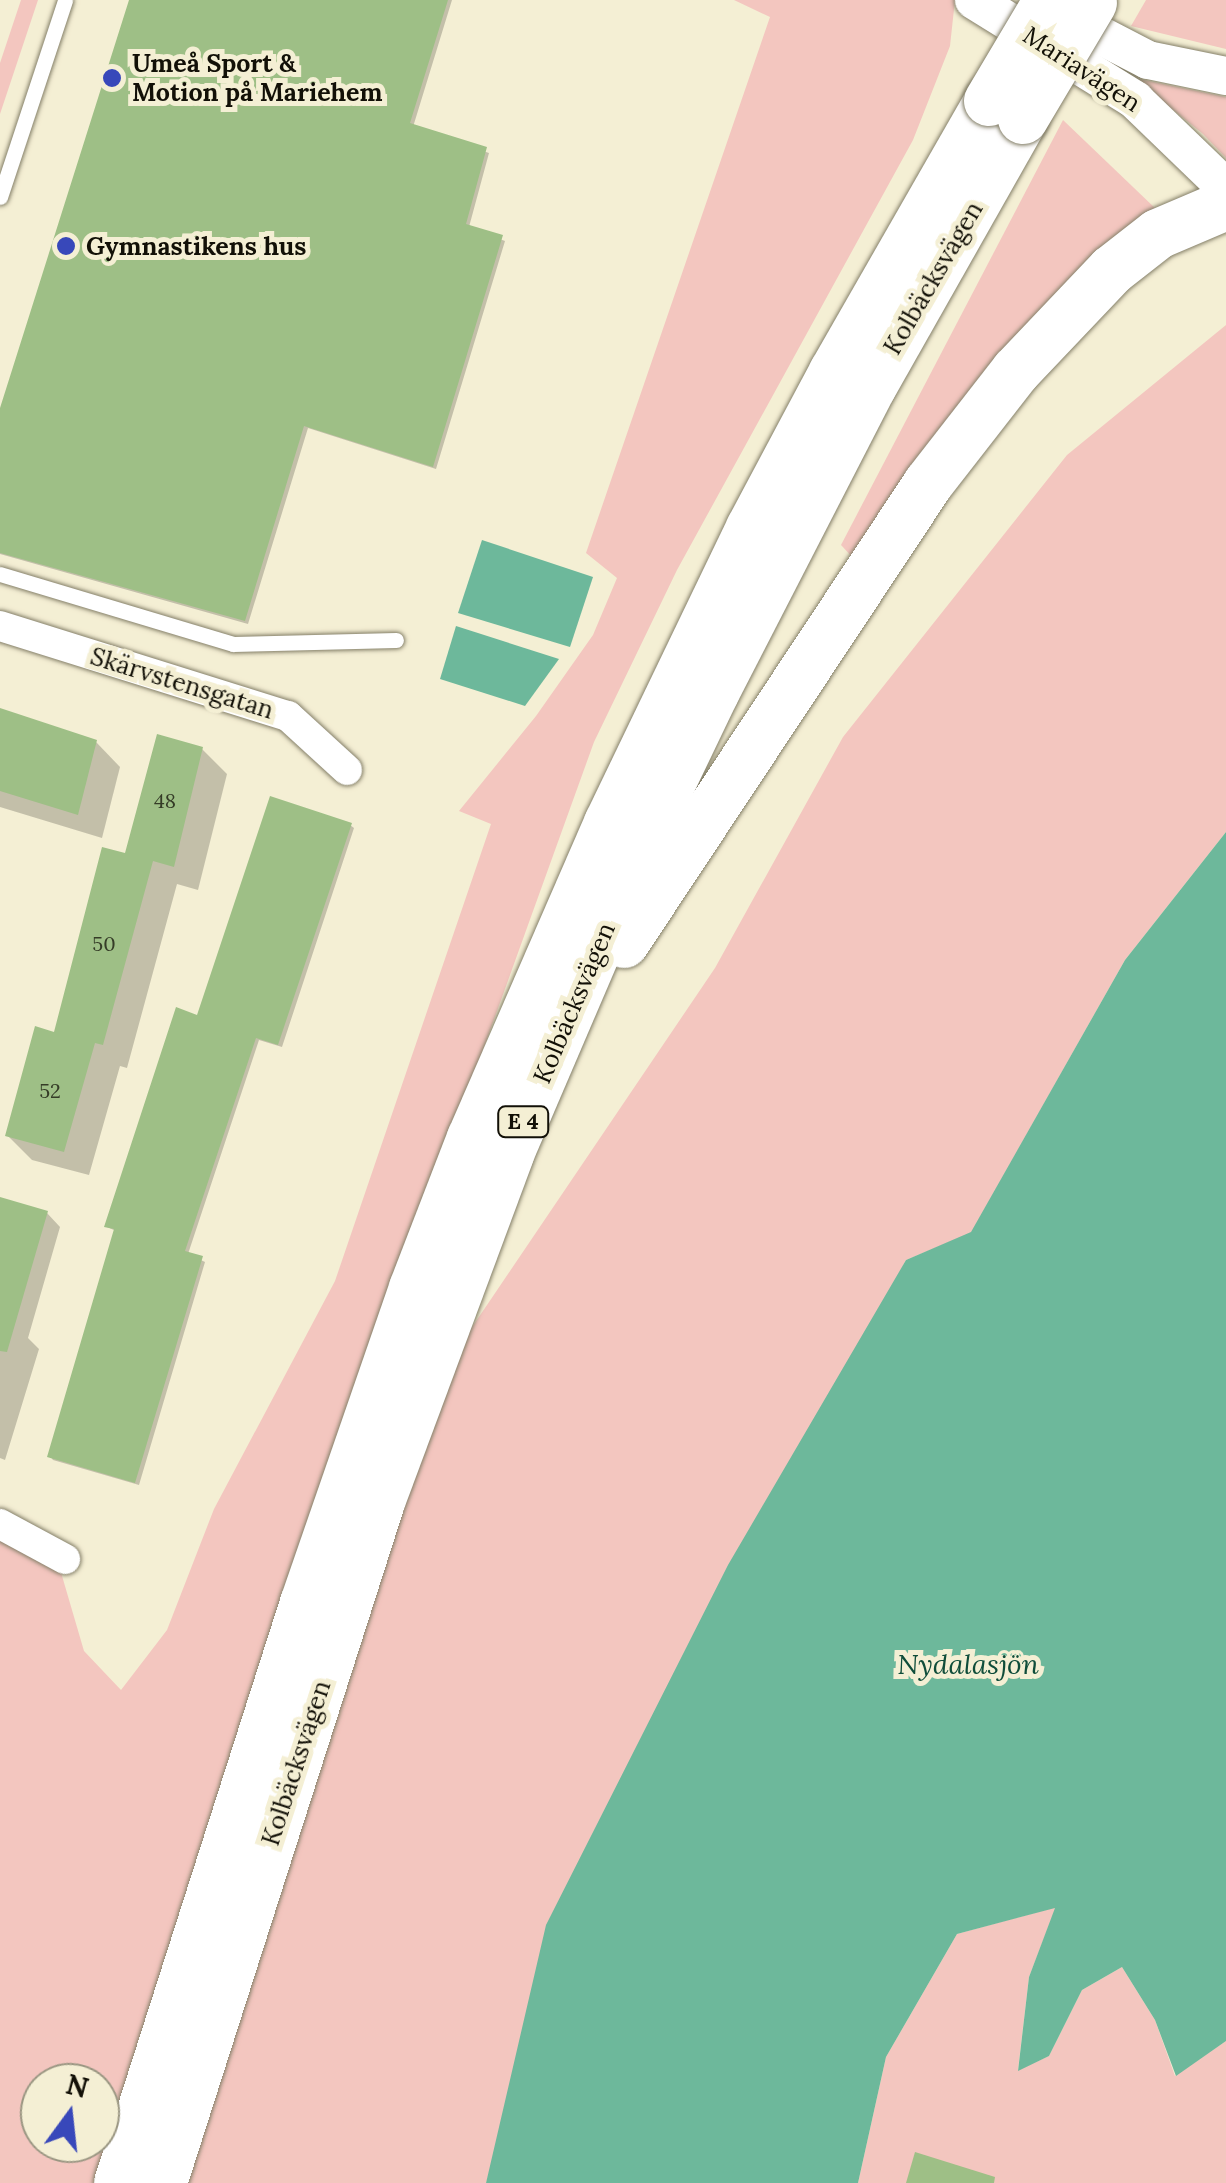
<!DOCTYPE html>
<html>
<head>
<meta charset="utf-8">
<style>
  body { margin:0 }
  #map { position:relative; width:1226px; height:2183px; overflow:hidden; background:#f4efd4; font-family:Lora,serif }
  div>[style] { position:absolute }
  .green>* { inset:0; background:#f3c6bf }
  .water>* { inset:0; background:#6db89b }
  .shadow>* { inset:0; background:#0003 }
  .building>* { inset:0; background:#9ebf86 }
  .roads { filter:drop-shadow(0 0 2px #847f68) drop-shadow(0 0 2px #847f68) }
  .service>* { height:15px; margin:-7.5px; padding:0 7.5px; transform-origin:7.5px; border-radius:7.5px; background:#fff }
  .minor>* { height:30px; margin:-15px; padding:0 15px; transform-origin:15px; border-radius:15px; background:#fff }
  .tertiary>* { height:38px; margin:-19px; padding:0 19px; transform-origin:19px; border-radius:19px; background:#fff }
  .trunk>* { height:50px; margin:-25px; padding:0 25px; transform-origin:25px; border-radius:25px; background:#fff }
  .bridges { filter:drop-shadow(0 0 2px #847f68) drop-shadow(0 0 2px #847f68) }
  .trunk-bridge>* { height:50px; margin:-25px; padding:0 25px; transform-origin:25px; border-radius:25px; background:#fff }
  .dots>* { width:28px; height:28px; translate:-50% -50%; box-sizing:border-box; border:5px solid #f4efd4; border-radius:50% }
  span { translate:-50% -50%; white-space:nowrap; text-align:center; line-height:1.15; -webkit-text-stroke:10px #f4efd4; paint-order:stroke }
  .number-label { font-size:20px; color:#353c27 }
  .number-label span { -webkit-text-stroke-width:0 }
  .shield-label span { padding:2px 8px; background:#f4efd4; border:2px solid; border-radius:8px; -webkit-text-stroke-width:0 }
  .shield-label { font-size:22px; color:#121007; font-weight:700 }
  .poi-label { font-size:25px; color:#121007; font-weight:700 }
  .left { translate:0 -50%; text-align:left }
  .street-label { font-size:25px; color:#121007 }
  .water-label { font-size:28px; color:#0f4d3a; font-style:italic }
  .north { position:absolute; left:20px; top:2063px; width:100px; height:100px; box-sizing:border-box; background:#f4efd4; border:2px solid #9a9682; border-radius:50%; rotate:15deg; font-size:28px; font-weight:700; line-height:40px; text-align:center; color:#121007 }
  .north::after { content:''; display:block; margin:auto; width:35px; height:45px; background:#3848ba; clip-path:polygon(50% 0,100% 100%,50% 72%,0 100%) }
</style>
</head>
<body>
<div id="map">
  <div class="green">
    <div style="clip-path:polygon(21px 0,38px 0,0 114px,0 63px)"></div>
    <div style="clip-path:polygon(evenodd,734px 0,955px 0,950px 46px,913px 140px,677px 570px,594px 742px,346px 1430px,393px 1444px,715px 968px,843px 737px,1067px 455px,1226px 325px,1226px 832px,1125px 960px,971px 1233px,906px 1260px,872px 1324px,495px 2153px,486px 2183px,0 2183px,0 1540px,60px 1569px,84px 1651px,121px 1690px,167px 1630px,214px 1509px,335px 1281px,491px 824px,459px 811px,536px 716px,593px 635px,617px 578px,586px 553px,770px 17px,734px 0,40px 2083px,100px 2083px,100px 2143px,40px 2143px,40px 2083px)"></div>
    <div style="clip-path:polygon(1146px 0,1226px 0,1226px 49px,1131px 26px)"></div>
    <div style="clip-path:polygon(1134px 78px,1226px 97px,1226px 158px,1203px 134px)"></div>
    <div style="clip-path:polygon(1063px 120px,1156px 209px,854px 559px,841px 545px)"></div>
    <div style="clip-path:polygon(1056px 1907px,1029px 1977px,1018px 2070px,1049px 2056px,1082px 1990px,1122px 1967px,1155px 2020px,1175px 2076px,1226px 2041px,1226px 2183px,858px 2183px,886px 2057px,957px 1934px)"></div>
  </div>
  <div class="water">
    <div style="clip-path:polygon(482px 540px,593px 577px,570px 647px,458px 613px)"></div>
    <div style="clip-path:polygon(456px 626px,559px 659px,525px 706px,440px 679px)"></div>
    <div style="clip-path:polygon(1226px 832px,1226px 2041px,1176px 2076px,1155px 2020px,1122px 1967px,1082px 1990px,1049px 2056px,1018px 2071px,1029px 1977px,1055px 1908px,957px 1934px,886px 2057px,858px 2183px,486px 2183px,546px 1925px,728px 1565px,906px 1260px,971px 1232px,1125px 960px)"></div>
  </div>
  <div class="shadow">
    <div style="clip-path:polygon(131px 0,452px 0,413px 127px,489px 153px,469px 227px,505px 241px,436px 469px,308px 428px,248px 624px,0 554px,0 416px)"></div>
    <div style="clip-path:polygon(0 711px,96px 742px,120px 767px,102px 838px,0 807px)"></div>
    <div style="clip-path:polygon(202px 749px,227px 774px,198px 890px,177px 884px,127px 1068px,120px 1066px,89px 1175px,32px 1160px,7px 1135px,55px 1035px,127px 857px)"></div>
    <div style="clip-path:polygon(350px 825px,354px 828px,282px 1047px,259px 1040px,188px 1254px,205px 1262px,139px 1485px,53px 1460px,50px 1456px,116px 1231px,107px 1227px,199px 1018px)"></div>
    <div style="clip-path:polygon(0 1199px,47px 1213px,60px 1227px,28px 1338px,39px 1349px,5px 1460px,0 1458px)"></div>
  </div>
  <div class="building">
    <div style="clip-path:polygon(129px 0,448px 0,410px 123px,487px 147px,466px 224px,503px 235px,433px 467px,304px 426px,245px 621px,0 553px,0 408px)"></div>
    <div style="clip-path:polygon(0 708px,97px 740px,78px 815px,0 791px)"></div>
    <div style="clip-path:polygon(157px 734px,203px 747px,174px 867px,153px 861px,103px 1045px,95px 1043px,64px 1152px,5px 1136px,35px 1026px,54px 1032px,102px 847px,125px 853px)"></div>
    <div style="clip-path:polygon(270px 796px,352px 823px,278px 1045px,256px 1038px,185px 1251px,203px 1256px,135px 1483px,47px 1457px,114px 1229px,104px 1227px,176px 1007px,197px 1015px)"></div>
    <div style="clip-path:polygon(0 1197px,48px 1211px,7px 1352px,0 1351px)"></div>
    <div style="clip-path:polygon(915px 2152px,995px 2177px,994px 2183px,906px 2183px)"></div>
  </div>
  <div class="roads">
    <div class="service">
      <div style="left:0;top:197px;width:207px;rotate:-71.7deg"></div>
      <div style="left:0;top:574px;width:243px;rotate:16.7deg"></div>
      <div style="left:233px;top:644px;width:163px;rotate:-1.4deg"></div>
    </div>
    <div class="minor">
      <div style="left:0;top:626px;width:302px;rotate:17.4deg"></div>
      <div style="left:288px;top:716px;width:80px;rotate:42.5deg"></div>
      <div style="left:0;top:1524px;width:74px;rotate:28.3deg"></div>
    </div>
    <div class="tertiary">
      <div style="left:974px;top:0;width:190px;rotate:31.8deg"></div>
      <div style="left:1135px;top:100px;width:127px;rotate:44deg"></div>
      <div style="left:1057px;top:13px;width:102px;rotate:27.3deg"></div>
      <div style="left:1148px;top:60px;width:80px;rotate:11.6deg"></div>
    </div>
    <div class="trunk">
      <div style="left:624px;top:943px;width:551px;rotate:-56.48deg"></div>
      <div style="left:928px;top:484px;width:143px;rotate:-52.1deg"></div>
      <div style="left:1016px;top:371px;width:139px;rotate:-46.5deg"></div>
      <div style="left:1112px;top:270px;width:58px;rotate:-38deg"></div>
      <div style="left:1158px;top:234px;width:74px;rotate:-23.1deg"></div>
      <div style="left:119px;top:2183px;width:609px;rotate:-72.22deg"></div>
      <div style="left:305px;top:1603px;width:333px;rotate:-70.9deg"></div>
      <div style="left:414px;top:1288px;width:161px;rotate:-68.9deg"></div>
      <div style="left:472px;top:1138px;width:344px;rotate:-66.5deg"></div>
      <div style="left:609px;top:823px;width:327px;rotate:-64.3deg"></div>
      <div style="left:751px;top:528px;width:177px;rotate:-62deg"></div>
      <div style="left:834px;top:372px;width:312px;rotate:-60.2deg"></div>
      <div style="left:162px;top:2183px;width:718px;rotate:-72.25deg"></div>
      <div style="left:381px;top:1499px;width:368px;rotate:-69.6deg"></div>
      <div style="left:509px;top:1154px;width:343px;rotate:-66.8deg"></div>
      <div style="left:644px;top:839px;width:162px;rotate:-64.4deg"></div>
      <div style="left:714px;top:693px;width:345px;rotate:-62.8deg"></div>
      <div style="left:872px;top:386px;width:307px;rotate:-60.5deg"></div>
    </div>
  </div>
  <div class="bridges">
    <div class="trunk-bridge">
      <div style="left:989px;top:101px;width:117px;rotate:-59.3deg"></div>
      <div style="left:1023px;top:119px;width:135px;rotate:-59.3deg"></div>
    </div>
  </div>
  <div class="dots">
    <div style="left:112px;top:78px;background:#3848ba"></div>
    <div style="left:66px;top:246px;background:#3848ba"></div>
  </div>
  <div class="number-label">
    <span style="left:165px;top:800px">48</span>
    <span style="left:104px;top:943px">50</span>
    <span style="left:50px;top:1090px">52</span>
  </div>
  <div class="shield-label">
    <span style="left:523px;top:1122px">E 4</span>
  </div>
  <div class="poi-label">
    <span class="left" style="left:132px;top:78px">Umeå Sport &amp;<br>Motion på Mariehem</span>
    <span class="left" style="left:86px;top:246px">Gymnastikens hus</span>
  </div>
  <div class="street-label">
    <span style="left:1082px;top:69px;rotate:33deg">Mariavägen</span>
    <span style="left:933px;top:278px;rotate:-60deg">Kolbäcksvägen</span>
    <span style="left:182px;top:683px;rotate:17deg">Skärvstensgatan</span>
    <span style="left:574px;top:1003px;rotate:-67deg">Kolbäcksvägen</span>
    <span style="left:296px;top:1763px;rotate:-72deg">Kolbäcksvägen</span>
  </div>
  <div class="water-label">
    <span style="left:968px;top:1664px">Nydalasjön</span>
  </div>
  <div class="north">N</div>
</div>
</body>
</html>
